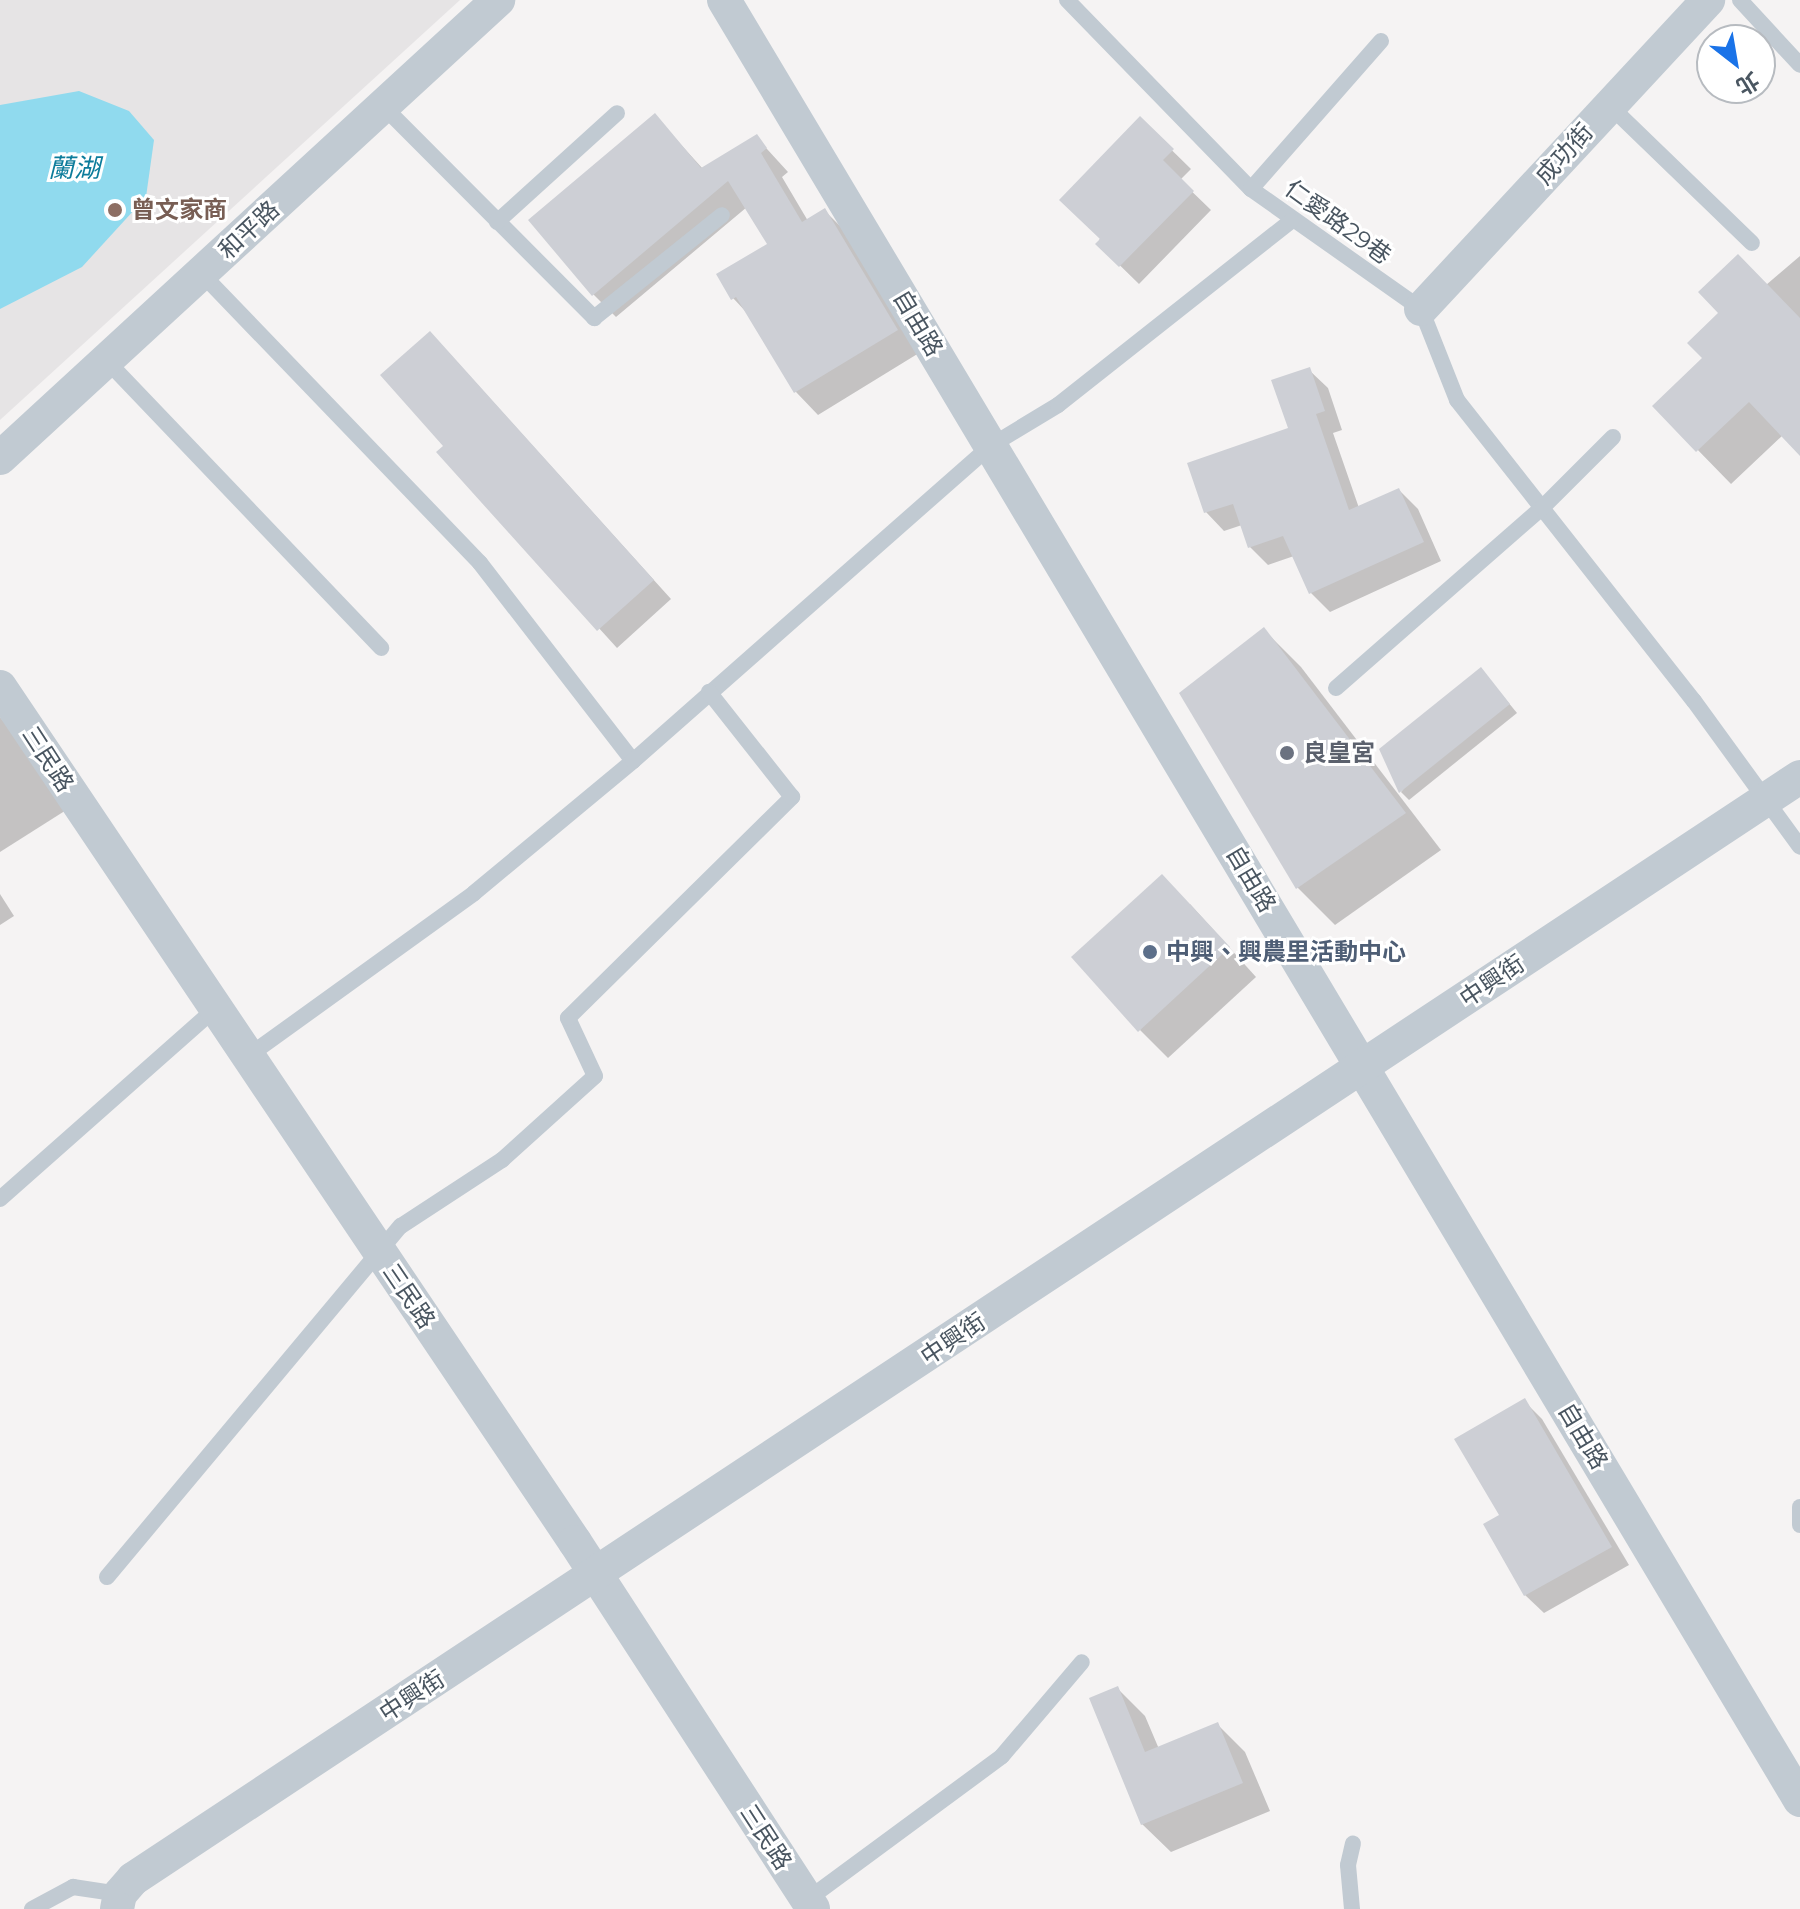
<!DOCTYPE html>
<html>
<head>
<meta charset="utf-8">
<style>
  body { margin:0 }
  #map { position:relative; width:1800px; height:1909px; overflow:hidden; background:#f5f3f3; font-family:Montserrat,"Noto Sans TC",sans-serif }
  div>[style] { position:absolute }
  .education>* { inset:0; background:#e6e4e5 }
  .water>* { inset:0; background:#90daee }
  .shadow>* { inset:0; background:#0003 }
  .building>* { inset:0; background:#cdcfd5 }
  .lane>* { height:16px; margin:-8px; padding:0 8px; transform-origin:8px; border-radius:8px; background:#c1cad2 }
  .street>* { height:34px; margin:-17px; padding:0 17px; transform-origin:17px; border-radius:17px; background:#c1cad2 }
  .dots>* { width:22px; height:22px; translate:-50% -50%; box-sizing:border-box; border:4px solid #fff; border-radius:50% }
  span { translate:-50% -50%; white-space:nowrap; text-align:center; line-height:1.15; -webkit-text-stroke:6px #fff; paint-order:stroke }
  .street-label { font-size:24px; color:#4a5661 }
  .education-label { font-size:24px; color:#785e54; font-weight:700 }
  .left { translate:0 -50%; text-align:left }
  .worship-label { font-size:24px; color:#5b616d; font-weight:700 }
  .service-label { font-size:24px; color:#4e5e75; font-weight:700 }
  .water-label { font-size:26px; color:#0c7c9b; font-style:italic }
  .north { position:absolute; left:1696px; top:24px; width:80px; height:80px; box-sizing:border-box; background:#fff; border:2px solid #b7bbc0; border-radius:50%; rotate:149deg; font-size:22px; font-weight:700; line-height:32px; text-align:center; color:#4a5661 }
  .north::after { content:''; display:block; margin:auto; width:28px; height:36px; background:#1a73e8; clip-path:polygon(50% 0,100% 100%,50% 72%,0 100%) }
</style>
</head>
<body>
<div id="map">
  <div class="education">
    <div style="clip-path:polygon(0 0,460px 0,0 420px)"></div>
  </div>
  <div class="water">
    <div style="clip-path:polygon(79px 91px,129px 111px,154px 140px,146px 197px,82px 267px,0 309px,0 105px)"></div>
  </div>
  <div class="shadow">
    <div style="clip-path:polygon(655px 116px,703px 169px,756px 137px,788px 172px,782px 177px,808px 221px,825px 211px,848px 234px,919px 353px,818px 415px,796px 392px,748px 314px,733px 298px,769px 244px,747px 207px,616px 317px,593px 294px)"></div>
    <div style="clip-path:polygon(1140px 119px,1191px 169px,1180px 180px,1211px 210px,1139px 284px,1098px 244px)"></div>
    <div style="clip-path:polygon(1800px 256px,1800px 453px,1783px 435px,1731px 484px,1655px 406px,1705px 358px,1766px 285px)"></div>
    <div style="clip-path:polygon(448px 352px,671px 599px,617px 648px,439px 452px,446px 446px)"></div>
    <div style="clip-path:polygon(1309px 370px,1328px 388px,1342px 430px,1333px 433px,1359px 508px,1399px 490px,1418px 509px,1441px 561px,1330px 612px,1311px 593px,1294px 556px,1268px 565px,1250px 547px,1242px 525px,1224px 531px,1206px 512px,1290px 429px)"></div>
    <div style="clip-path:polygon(1264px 630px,1301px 667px,1441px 850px,1335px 925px,1298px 888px,1181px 694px)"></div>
    <div style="clip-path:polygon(1489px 679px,1517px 713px,1409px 800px,1401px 792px)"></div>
    <div style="clip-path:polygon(0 717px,71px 807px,0 852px)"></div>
    <div style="clip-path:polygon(0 894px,14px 916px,0 925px)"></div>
    <div style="clip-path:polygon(1190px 904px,1256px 977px,1168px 1058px,1140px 1030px)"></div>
    <div style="clip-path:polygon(1524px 1401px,1542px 1419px,1629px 1565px,1544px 1613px,1525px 1595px,1502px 1516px)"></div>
    <div style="clip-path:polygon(1117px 1688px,1145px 1716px,1159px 1749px,1217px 1724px,1245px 1752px,1270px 1811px,1171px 1852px,1142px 1824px)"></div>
  </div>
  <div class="building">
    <div style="clip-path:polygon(655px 113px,701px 168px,757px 134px,767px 148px,761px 153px,802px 222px,825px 208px,898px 330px,794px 393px,736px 297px,731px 300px,716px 274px,767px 244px,728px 181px,592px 296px,528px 220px)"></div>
    <div style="clip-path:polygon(1140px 116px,1174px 149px,1163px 160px,1194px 191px,1119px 267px,1095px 244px,1100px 239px,1059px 200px)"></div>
    <div style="clip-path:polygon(1738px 254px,1800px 318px,1800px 456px,1749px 402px,1696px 452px,1652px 406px,1702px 358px,1687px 343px,1718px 313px,1698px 292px)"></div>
    <div style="clip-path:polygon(430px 331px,654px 580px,597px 631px,436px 452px,443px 446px,380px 375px)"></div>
    <div style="clip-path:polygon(1310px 367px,1325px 411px,1316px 414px,1349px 510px,1399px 488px,1424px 542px,1309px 594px,1283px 536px,1248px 548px,1233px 504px,1204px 513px,1187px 463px,1288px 428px,1271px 380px)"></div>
    <div style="clip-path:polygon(1264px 627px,1406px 813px,1296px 889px,1179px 693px)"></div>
    <div style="clip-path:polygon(1481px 667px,1510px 704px,1399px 793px,1379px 749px)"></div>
    <div style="clip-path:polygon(1162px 874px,1230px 947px,1138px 1032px,1071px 957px)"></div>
    <div style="clip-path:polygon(1525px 1398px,1612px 1547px,1524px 1596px,1483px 1524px,1499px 1515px,1454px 1439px)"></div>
    <div style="clip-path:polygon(1118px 1686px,1145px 1752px,1218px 1722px,1243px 1783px,1141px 1825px,1089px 1698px)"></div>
  </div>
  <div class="lane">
    <div style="left:1067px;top:0;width:264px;rotate:45.8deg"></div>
    <div style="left:1251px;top:189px;width:208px;rotate:35.2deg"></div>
    <div style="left:1421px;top:309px;width:98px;rotate:68.4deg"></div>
    <div style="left:1457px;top:400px;width:383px;rotate:51.8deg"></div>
    <div style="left:1694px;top:701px;width:180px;rotate:54deg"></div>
    <div style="left:1740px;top:0;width:88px;rotate:47.3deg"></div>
    <div style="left:1608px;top:104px;width:200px;rotate:44deg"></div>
    <div style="left:382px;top:105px;width:301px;rotate:45.1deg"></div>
    <div style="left:594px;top:318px;width:164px;rotate:-38.8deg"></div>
    <div style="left:1251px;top:189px;width:197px;rotate:-48.7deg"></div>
    <div style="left:497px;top:222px;width:162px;rotate:-42.2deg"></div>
    <div style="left:202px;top:274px;width:401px;rotate:46.1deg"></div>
    <div style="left:480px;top:563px;width:250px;rotate:52.3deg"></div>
    <div style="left:107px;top:361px;width:397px;rotate:46.3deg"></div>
    <div style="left:1336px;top:688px;width:275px;rotate:-41.2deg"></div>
    <div style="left:1543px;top:507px;width:99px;rotate:-45deg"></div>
    <div style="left:247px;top:1057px;width:280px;rotate:-35.8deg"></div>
    <div style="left:474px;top:893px;width:207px;rotate:-39.7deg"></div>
    <div style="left:633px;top:761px;width:478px;rotate:-41.4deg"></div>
    <div style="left:992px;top:445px;width:77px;rotate:-31.2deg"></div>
    <div style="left:1058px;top:405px;width:297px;rotate:-38.3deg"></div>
    <div style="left:0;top:1199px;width:286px;rotate:-41.5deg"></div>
    <div style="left:1800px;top:1507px;width:18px;rotate:90deg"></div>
    <div style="left:107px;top:1577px;width:458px;rotate:-50.1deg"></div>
    <div style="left:401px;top:1226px;width:121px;rotate:-33.2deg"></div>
    <div style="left:502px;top:1160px;width:125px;rotate:-42.1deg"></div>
    <div style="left:595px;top:1076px;width:64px;rotate:-115deg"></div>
    <div style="left:568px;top:1018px;width:315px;rotate:-44.6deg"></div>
    <div style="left:792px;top:797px;width:134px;rotate:-128.3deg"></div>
    <div style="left:807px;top:1900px;width:242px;rotate:-36.4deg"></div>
    <div style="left:1002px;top:1756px;width:123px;rotate:-49.6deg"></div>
    <div style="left:32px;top:1909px;width:47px;rotate:-28.2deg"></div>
    <div style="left:73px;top:1887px;width:48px;rotate:8.5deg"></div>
    <div style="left:1352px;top:1909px;width:44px;rotate:-95.2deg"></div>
    <div style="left:1348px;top:1865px;width:22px;rotate:-77deg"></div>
  </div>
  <div class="street">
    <div style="left:724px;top:0;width:2097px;rotate:59.13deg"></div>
    <div style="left:1421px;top:309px;width:422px;rotate:-47.1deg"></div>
    <div style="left:0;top:458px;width:677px;rotate:-42.6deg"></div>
    <div style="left:0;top:687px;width:1030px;rotate:56.08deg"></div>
    <div style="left:575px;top:1542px;width:437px;rotate:57deg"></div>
    <div style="left:117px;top:1909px;width:15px;rotate:-79deg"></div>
    <div style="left:120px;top:1894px;width:20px;rotate:-49deg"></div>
    <div style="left:133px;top:1879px;width:1998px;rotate:-33.47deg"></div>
  </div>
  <div class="dots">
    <div style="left:115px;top:210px;background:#8d6e63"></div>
    <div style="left:1287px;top:753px;background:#6b7280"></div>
    <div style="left:1150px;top:952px;background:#5c6f8a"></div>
  </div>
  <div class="street-label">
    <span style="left:1564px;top:154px;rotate:-48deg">成功街</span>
    <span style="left:1338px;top:222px;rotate:36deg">仁愛路29巷</span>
    <span style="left:249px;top:230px;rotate:-43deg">和平路</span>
    <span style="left:918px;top:323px;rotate:59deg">自由路</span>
    <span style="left:48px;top:759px;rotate:57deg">三民路</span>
    <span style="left:1251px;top:879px;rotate:59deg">自由路</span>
    <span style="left:1492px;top:981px;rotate:-34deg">中興街</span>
    <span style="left:409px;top:1296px;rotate:56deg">三民路</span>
    <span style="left:953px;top:1339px;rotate:-34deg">中興街</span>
    <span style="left:1583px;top:1436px;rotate:59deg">自由路</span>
    <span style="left:412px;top:1696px;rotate:-33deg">中興街</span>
    <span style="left:766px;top:1837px;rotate:57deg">三民路</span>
  </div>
  <div class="education-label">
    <span class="left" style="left:131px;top:210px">曾文家商</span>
  </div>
  <div class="worship-label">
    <span class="left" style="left:1303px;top:753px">良皇宮</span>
  </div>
  <div class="service-label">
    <span class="left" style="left:1166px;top:952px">中興、興農里活動中心</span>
  </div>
  <div class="water-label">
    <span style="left:74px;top:169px">蘭湖</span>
  </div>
  <div class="north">北</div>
</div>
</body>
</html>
